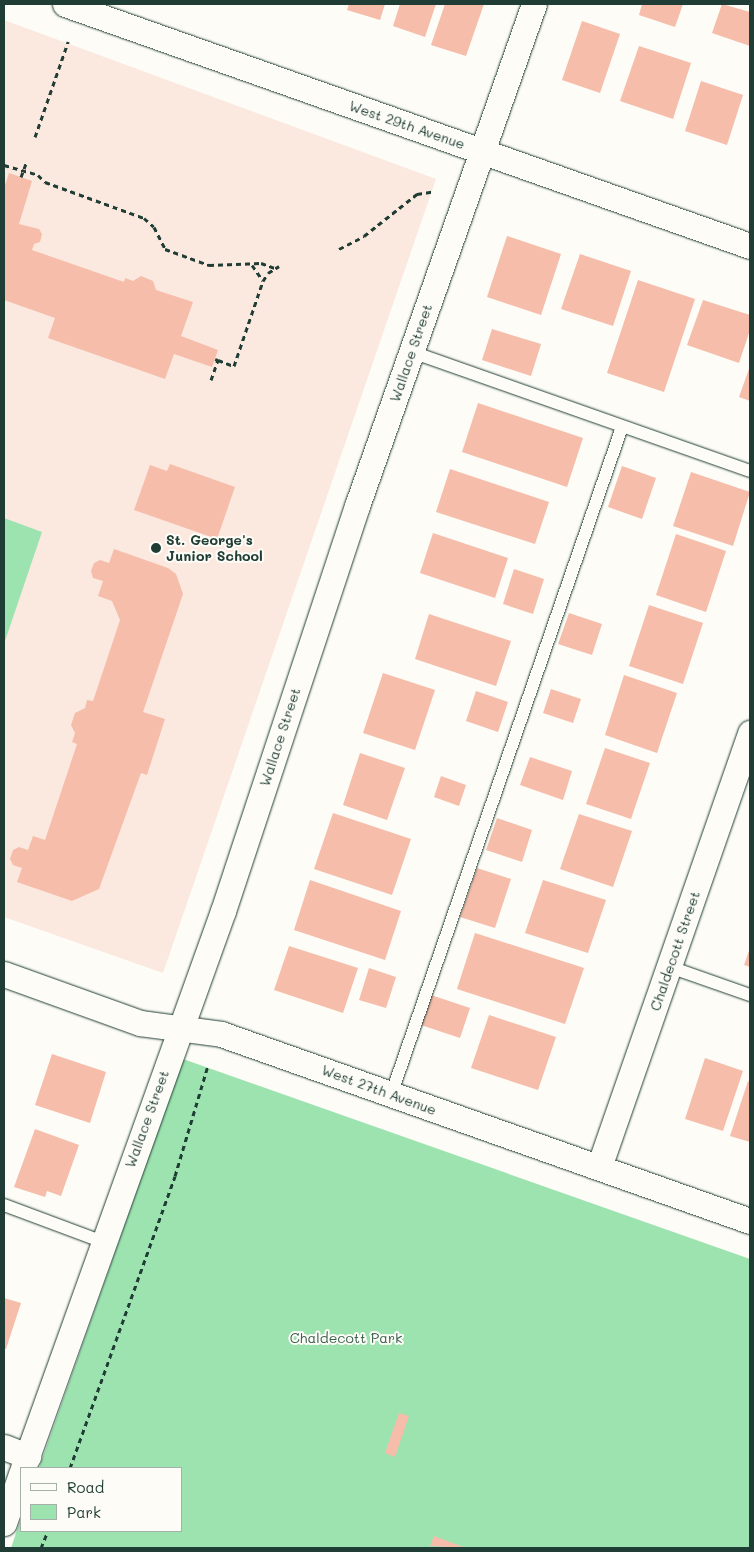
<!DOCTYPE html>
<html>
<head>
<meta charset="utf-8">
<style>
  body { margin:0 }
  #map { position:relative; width:754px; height:1552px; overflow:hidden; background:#fdfcf7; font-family:Mali,sans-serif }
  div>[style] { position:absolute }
  .built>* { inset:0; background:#fbe9e0 }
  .green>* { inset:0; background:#9de3b0 }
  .building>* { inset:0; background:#f5bdaa }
  .path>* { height:3px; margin-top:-1.5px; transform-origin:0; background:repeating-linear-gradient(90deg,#1f3d34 0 5px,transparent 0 9px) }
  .roads { filter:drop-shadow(0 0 1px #1f3d34) drop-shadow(0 0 1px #1f3d34) }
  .lane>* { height:12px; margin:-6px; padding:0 6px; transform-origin:6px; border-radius:6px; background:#fdfcf7 }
  .street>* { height:25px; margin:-12.5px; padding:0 12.5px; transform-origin:12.5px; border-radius:12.5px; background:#fdfcf7 }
  .dots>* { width:14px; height:14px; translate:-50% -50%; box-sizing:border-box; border:2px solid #fdfcf7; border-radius:50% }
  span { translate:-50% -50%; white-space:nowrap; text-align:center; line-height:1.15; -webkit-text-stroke:4px #fdfcf7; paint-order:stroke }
  .street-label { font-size:14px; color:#1f3d34 }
  .poi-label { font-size:14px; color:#1f3d34; font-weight:700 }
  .left { translate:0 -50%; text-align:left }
  .park-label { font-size:14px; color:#385e4d }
  .frame { position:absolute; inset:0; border:5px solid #1f3d34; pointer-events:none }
  .legend { position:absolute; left:20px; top:1467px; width:162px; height:65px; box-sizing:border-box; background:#fdfcf7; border:1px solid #a4b0a9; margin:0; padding:6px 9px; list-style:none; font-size:15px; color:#1f3d34 }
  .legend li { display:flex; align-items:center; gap:10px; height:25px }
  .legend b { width:25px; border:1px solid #a4b0a9 }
</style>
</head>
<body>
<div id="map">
  <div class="built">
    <div style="clip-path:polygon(4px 20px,436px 179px,163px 973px,4px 917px)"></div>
  </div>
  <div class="green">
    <div style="clip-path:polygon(4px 518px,42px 532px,4px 644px)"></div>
    <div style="clip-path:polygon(183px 1059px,750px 1259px,750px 1548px,11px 1548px,21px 1518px,21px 1531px,181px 1531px,181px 1468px,39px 1468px)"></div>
  </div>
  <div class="building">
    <div style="clip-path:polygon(349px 4px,385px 4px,380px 20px,347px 10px)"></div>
    <div style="clip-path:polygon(400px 4px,436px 4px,425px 37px,393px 26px)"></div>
    <div style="clip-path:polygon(445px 4px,484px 4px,466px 56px,431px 45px)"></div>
    <div style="clip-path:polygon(642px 4px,683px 4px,675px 27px,639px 15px)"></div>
    <div style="clip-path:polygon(722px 4px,750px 12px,750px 46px,712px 33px)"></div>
    <div style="clip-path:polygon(582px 21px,620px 34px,600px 93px,562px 80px)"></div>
    <div style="clip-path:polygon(639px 46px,691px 63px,673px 119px,620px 101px)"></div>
    <div style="clip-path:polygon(701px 81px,743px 95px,727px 145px,685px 131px)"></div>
    <div style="clip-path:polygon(9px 173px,32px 181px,19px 224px,39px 229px,42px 234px,40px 242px,34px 244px,32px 250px,124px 282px,125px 278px,133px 281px,141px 276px,153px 281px,156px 290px,193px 302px,181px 336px,218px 350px,212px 367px,174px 354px,165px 379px,48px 338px,55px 318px,4px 300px,4px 188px)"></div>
    <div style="clip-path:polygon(507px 236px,561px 254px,541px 315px,487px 297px)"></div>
    <div style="clip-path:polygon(580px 254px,631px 271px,613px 326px,561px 309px)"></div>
    <div style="clip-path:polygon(638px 280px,695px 299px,664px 392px,607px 373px)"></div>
    <div style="clip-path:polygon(703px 300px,750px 315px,750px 330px,739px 363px,687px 345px)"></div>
    <div style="clip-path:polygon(492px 329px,541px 344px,531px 376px,482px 360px)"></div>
    <div style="clip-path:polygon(750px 366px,750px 401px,739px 397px)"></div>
    <div style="clip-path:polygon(478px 403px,583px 438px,567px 487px,462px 452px)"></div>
    <div style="clip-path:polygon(170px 464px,235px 487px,217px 539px,134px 510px,150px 465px,167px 471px)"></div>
    <div style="clip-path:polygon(622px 466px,656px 478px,642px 519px,608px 507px)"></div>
    <div style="clip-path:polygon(450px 469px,549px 502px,535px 544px,436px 512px)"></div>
    <div style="clip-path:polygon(691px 472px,750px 492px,733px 546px,673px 526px)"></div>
    <div style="clip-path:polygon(433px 533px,508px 558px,495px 598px,420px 573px)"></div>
    <div style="clip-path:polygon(676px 534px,726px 551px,706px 612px,656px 595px)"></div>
    <div style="clip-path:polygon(114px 549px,168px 568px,176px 574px,183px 594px,143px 712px,165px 719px,147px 775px,141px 773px,99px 889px,72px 901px,17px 882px,22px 868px,13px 865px,10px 859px,13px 850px,19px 847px,28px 850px,33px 836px,45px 840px,77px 744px,72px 742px,75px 733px,71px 725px,75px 713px,85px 708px,87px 700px,93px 701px,120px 620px,112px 601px,98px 596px,103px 581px,93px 578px,91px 571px,94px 563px,100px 560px,109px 563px)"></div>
    <div style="clip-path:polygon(514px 569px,544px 579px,533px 614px,503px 604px)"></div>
    <div style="clip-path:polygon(649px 605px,703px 623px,683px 684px,629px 666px)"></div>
    <div style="clip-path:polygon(569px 613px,602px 624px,592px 655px,558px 644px)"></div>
    <div style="clip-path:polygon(429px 614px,511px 641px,496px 686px,415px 659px)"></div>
    <div style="clip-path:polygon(383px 673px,435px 690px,415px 750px,363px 733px)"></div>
    <div style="clip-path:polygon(624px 675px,677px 693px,657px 753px,605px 735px)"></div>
    <div style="clip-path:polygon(551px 689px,581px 699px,573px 723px,543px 713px)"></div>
    <div style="clip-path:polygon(476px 691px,508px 702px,498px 732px,466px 721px)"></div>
    <div style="clip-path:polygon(605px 748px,650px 763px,631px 819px,586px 804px)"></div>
    <div style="clip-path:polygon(360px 753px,405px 768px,387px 820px,343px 805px)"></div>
    <div style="clip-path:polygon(530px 757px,572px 771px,563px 800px,520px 785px)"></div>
    <div style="clip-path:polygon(441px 776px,466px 785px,459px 806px,434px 797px)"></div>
    <div style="clip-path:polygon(333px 813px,411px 839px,392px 895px,314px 869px)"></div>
    <div style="clip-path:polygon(579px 814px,632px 831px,613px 887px,560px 869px)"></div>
    <div style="clip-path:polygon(497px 818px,532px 830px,522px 862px,486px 850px)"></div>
    <div style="clip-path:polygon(477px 868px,511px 879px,495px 928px,460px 917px)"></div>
    <div style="clip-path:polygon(310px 880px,401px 911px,385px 960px,294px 930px)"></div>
    <div style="clip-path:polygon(543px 880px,606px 900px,588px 953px,525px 933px)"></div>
    <div style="clip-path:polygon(475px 933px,584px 968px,565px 1024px,457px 989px)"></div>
    <div style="clip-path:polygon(289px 946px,358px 968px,343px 1013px,274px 990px)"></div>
    <div style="clip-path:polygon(750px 948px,750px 967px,744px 965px)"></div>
    <div style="clip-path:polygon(369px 968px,396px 977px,386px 1008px,359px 1000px)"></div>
    <div style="clip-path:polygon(431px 995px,470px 1008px,460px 1038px,421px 1025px)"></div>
    <div style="clip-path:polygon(489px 1015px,556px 1037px,538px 1090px,471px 1068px)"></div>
    <div style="clip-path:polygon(52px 1054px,106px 1072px,90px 1123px,35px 1105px)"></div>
    <div style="clip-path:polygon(705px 1058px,743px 1071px,723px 1131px,685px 1119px)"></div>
    <div style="clip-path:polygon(748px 1081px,750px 1082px,750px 1142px,730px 1136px)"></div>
    <div style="clip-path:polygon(35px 1129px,79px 1145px,61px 1196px,47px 1191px,45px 1197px,14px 1187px)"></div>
    <div style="clip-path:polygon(4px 1298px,21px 1303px,6px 1349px,4px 1349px)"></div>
    <div style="clip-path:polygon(399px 1413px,409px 1416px,395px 1457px,385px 1453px)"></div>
    <div style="clip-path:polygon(434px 1536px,466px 1548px,430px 1546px)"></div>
  </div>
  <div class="path">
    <div style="left:35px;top:137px;width:101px;rotate:-70.8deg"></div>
    <div style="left:4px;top:165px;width:35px;rotate:16deg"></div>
    <div style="left:38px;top:175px;width:10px;rotate:45deg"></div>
    <div style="left:45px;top:182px;width:105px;rotate:20deg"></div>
    <div style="left:144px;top:218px;width:13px;rotate:42deg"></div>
    <div style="left:154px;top:227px;width:25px;rotate:63deg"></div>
    <div style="left:165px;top:249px;width:47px;rotate:20deg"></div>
    <div style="left:209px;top:265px;width:52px;rotate:-2.2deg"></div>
    <div style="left:261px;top:263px;width:15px;rotate:20deg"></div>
    <div style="left:21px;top:177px;width:15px;rotate:-70deg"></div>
    <div style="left:339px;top:249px;width:28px;rotate:-27deg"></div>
    <div style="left:364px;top:236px;width:68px;rotate:-38.4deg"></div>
    <div style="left:417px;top:194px;width:18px;rotate:-9deg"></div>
    <div style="left:252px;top:265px;width:19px;rotate:55deg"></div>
    <div style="left:218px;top:360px;width:17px;rotate:21deg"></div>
    <div style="left:234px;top:366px;width:90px;rotate:-71.2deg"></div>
    <div style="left:263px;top:281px;width:9px;rotate:-58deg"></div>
    <div style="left:268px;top:273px;width:13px;rotate:-32deg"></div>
    <div style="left:211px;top:380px;width:21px;rotate:-71deg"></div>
    <div style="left:218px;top:360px;width:3px;rotate:-162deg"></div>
    <div style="left:70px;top:1468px;width:310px;rotate:-70.2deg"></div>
    <div style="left:175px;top:1176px;width:116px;rotate:-73.4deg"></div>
    <div style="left:41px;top:1548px;width:18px;rotate:-68deg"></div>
  </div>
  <div class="roads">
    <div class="lane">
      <div style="left:412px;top:352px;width:358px;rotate:19.4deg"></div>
      <div style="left:670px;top:967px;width:85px;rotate:19.3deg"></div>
      <div style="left:391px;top:1095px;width:707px;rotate:-70.92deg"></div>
      <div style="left:4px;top:1205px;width:106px;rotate:20.5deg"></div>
    </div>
    <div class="street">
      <div style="left:65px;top:4px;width:726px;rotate:19.46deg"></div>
      <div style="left:4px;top:974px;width:145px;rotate:19.8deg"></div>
      <div style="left:140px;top:1023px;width:82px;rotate:7.7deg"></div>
      <div style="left:221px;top:1034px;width:561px;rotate:19.47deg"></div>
      <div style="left:599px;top:1167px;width:460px;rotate:-70.8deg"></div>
      <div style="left:4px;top:1447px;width:26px;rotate:21deg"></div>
      <div style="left:23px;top:1468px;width:592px;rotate:-70.25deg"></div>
      <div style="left:223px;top:911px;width:427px;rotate:-71.7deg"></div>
      <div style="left:357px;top:506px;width:532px;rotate:-70.58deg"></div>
      <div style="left:4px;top:1523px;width:52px;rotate:-70.9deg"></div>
    </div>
  </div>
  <div class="dots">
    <div style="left:156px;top:548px;background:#1f3d34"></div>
  </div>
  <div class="street-label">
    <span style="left:407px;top:125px;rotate:19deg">West 29th Avenue</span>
    <span style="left:411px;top:353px;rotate:-71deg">Wallace Street</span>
    <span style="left:280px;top:737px;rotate:-72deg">Wallace Street</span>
    <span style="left:675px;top:951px;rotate:-71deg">Chaldecott Street</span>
    <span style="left:379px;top:1090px;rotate:20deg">West 27th Avenue</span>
    <span style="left:147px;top:1119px;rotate:-70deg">Wallace Street</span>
  </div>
  <div class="poi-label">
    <span class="left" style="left:166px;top:548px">St. George's<br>Junior School</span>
  </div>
  <div class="park-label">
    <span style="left:346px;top:1338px">Chaldecott Park</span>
  </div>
  <div class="frame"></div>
  <ul class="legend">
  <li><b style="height:6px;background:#fdfcf7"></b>Road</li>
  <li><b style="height:14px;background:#9de3b0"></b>Park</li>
  </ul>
</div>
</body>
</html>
